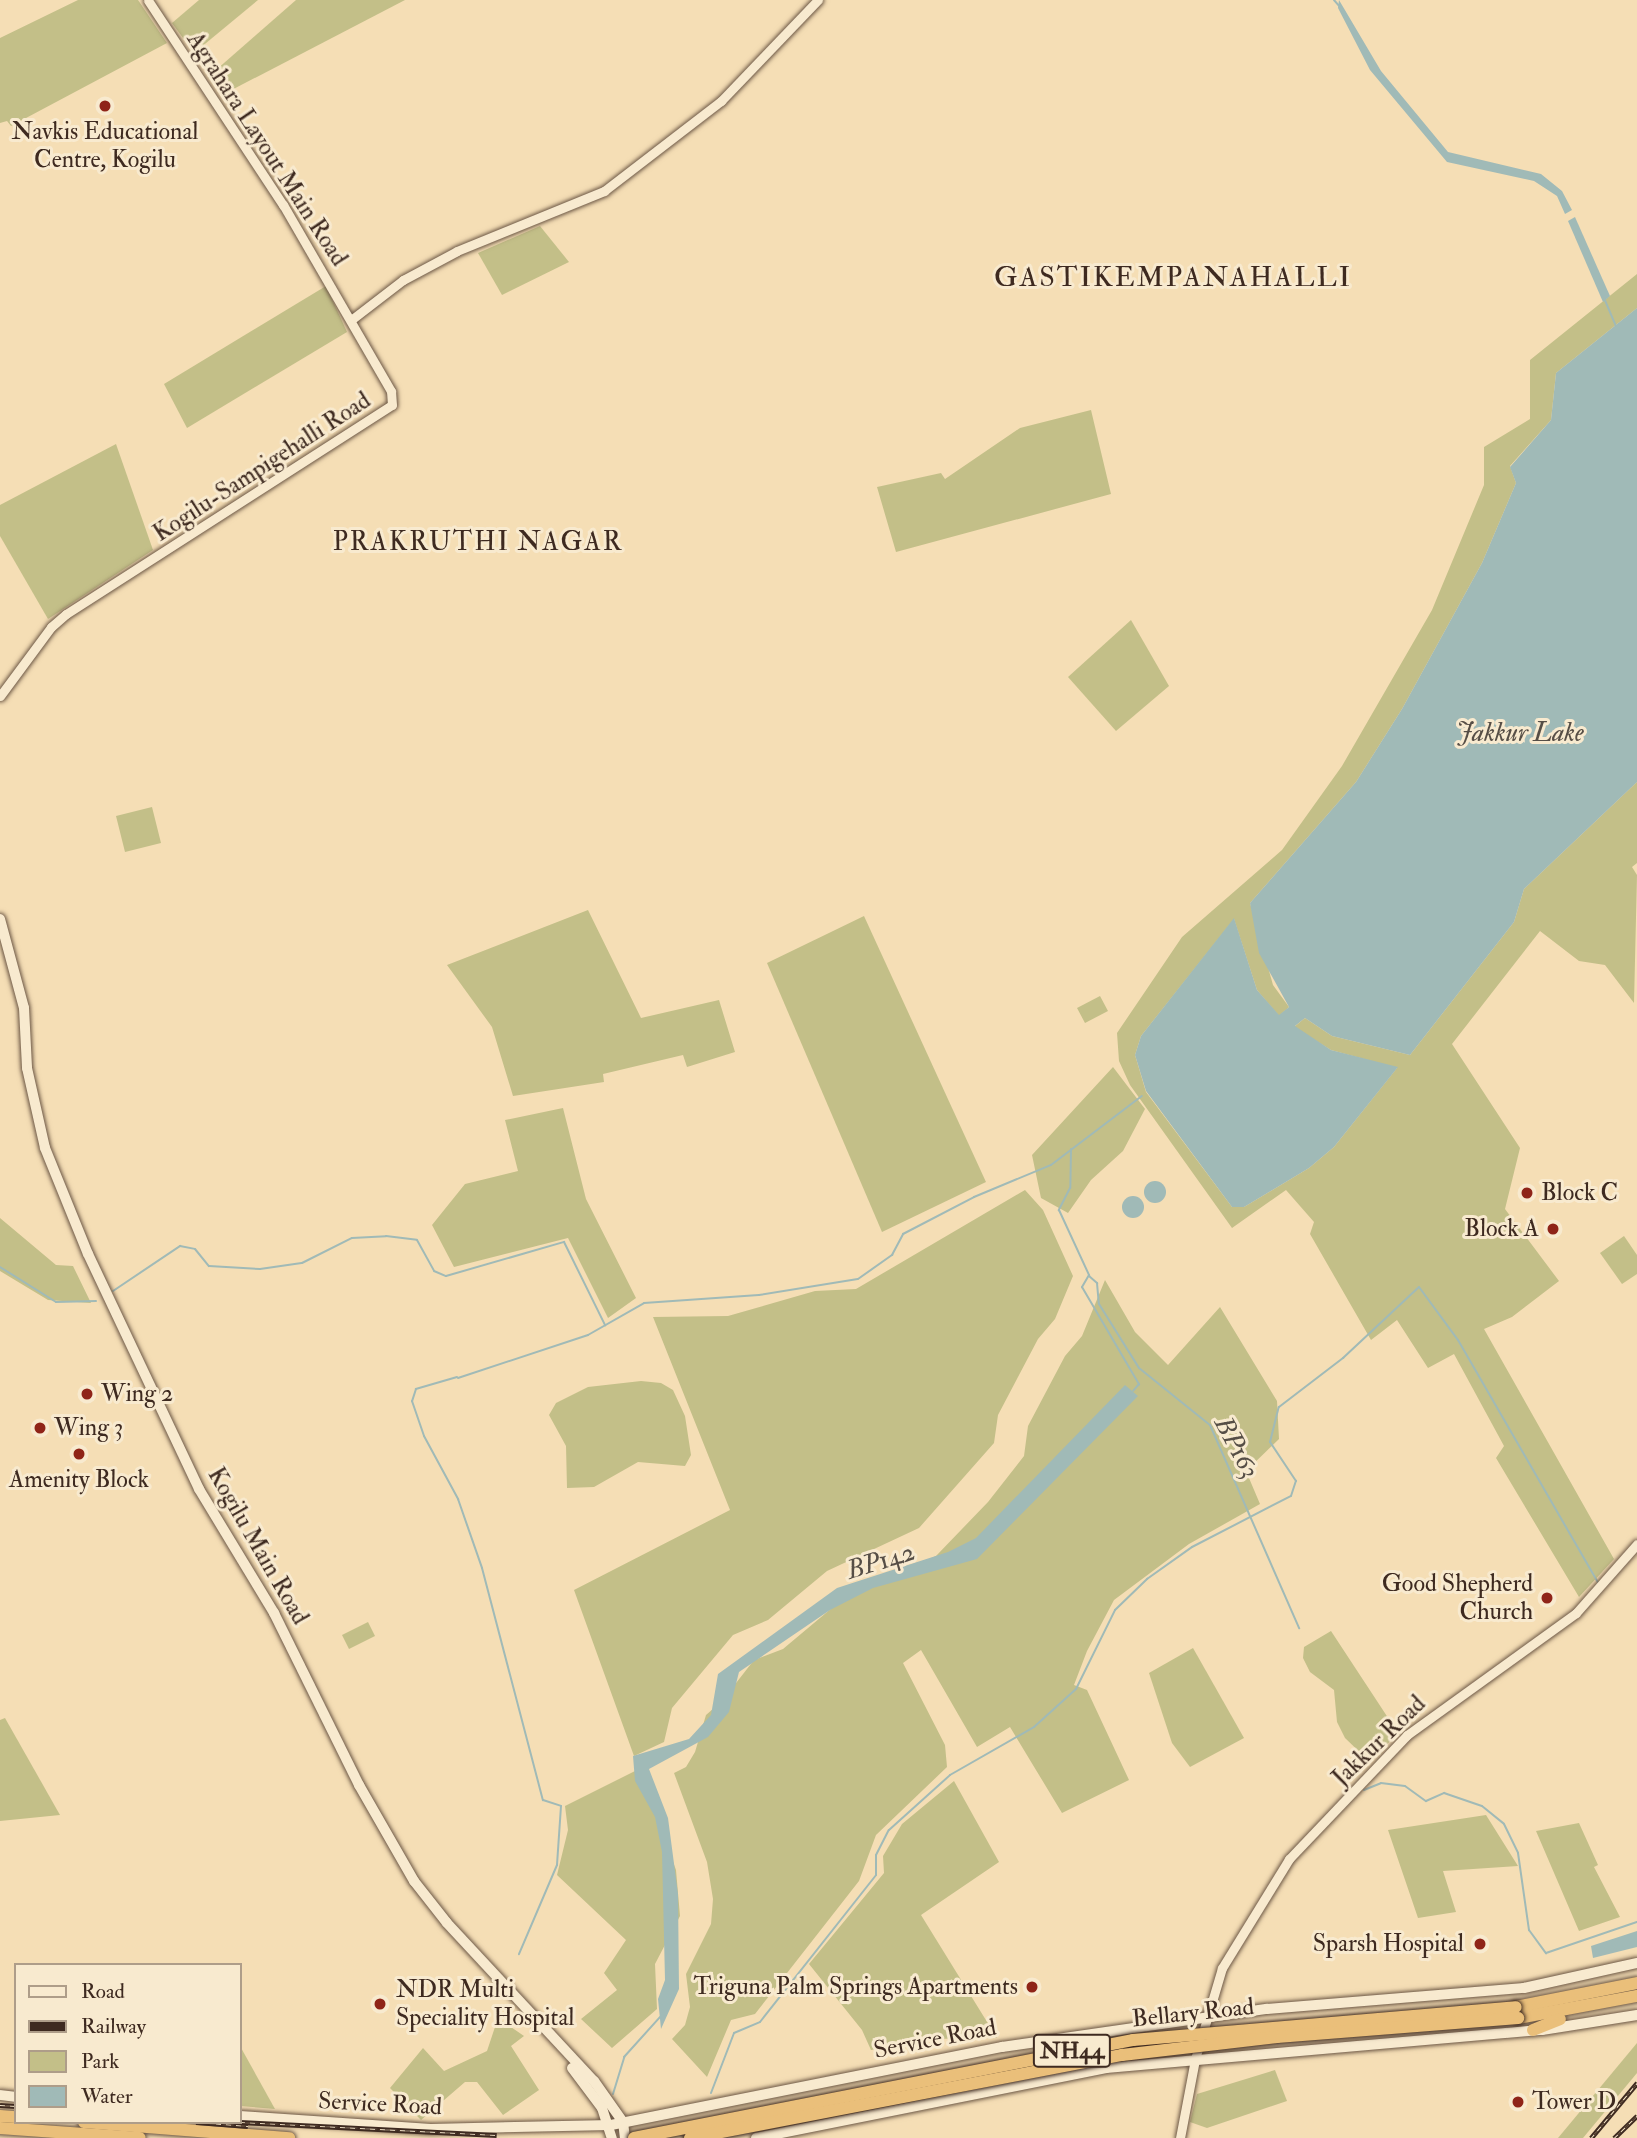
<!DOCTYPE html>
<html>
<head>
<meta charset="utf-8">
<style>
  body { margin:0 }
  #map { position:relative; width:1637px; height:2138px; overflow:hidden; background:#f5deb5; font-family:"IM FELL Double Pica",serif }
  div>[style] { position:absolute }
  .green>* { inset:0; background:#c3bf88 }
  .water>* { inset:0; background:#a0bab7 }
  .round { border-radius:50% }
  .stream>* { height:2px; margin:-1px; padding:0 1px; transform-origin:1px; border-radius:1px; background:#a0bab7 }
  .roads { filter:drop-shadow(0 0 2px #6c5745) drop-shadow(0 0 2px #6c5745) }
  .tertiary>* { height:9px; margin:-4.5px; padding:0 4.5px; transform-origin:4.5px; border-radius:4.5px; background:#f8eacf }
  .secondary>* { height:10px; margin:-5px; padding:0 5px; transform-origin:5px; border-radius:5px; background:#f8eacf }
  .trunk>* { height:12px; margin:-6px; padding:0 6px; transform-origin:6px; border-radius:6px; background:#eabf7a }
  .rail>* { height:4.5px; margin-top:-2.25px; transform-origin:0; background:repeating-linear-gradient(90deg,#f8eacf 0 5px,#3e2a20 0 10px); box-sizing:border-box; border-block:2px solid #3e2a20 }
  .bridges { filter:drop-shadow(0 0 2px #3e2a20) drop-shadow(0 0 2px #3e2a20) }
  .trunk-bridge>* { height:12px; margin:-6px; padding:0 6px; transform-origin:6px; border-radius:6px; background:#eabf7a }
  .dots>* { width:19px; height:19px; translate:-50% -50%; box-sizing:border-box; border:4px solid #f8eacf; border-radius:50% }
  span { translate:-50% -50%; white-space:nowrap; text-align:center; line-height:1.15; -webkit-text-stroke:6px #f8eacf; paint-order:stroke }
  .shield-label span { padding:2px 5px; background:#f8eacf; border:2px solid; border-radius:5px; -webkit-text-stroke-width:0 }
  .shield-label { font-size:23px; color:#3e2a20; font-weight:700 }
  .poi-label { font-size:24px; color:#3e2a20 }
  .left { translate:0 -50%; text-align:left }
  .right { translate:-100% -50%; text-align:right }
  .street-label { font-size:24px; color:#3e2a20 }
  .neighbourhood-label { font-size:26px; color:#3e2a20; letter-spacing:2px }
  .water-label { font-size:26px; color:#564e46; font-style:italic }
  .quarter-label { font-size:28px; color:#3e2a20; letter-spacing:2px }
  .legend { position:absolute; left:14px; top:1963px; width:228px; height:161px; box-sizing:border-box; background:#f8eacf; border:2px solid #ae9d89; margin:0; padding:9px 12px; list-style:none; font-size:21px; color:#3e2a20 }
  .legend li { display:flex; align-items:center; gap:14px; height:35px }
  .legend b { width:35px; border:2px solid #ae9d89 }
</style>
</head>
<body>
<div id="map">
  <div class="green">
    <div style="clip-path:polygon(78px 0,138px 0,167px 43px,11px 126px,7px 121px,0 123px,0 38px)"></div>
    <div style="clip-path:polygon(199px 0,258px 0,194px 53px,172px 23px)"></div>
    <div style="clip-path:polygon(296px 0,405px 0,222px 95px,208px 77px)"></div>
    <div style="clip-path:polygon(540px 226px,569px 262px,502px 295px,478px 253px)"></div>
    <div style="clip-path:polygon(1637px 274px,1637px 308px,1556px 373px,1551px 420px,1510px 466px,1516px 483px,1482px 563px,1402px 709px,1356px 782px,1250px 903px,1273px 985px,1289px 1007px,1279px 1016px,1257px 990px,1234px 919px,1141px 1036px,1135px 1055px,1146px 1092px,1232px 1207px,1244px 1207px,1309px 1168px,1334px 1147px,1397px 1068px,1331px 1050px,1294px 1027px,1305px 1018px,1332px 1036px,1410px 1055px,1514px 922px,1524px 889px,1637px 782px,1637px 863px,1632px 867px,1637px 875px,1634px 1003px,1605px 965px,1579px 961px,1540px 931px,1452px 1044px,1520px 1148px,1505px 1209px,1559px 1281px,1512px 1317px,1484px 1329px,1614px 1559px,1579px 1597px,1496px 1458px,1504px 1446px,1454px 1354px,1428px 1368px,1397px 1320px,1371px 1340px,1310px 1234px,1314px 1222px,1286px 1190px,1232px 1228px,1130px 1085px,1119px 1061px,1117px 1033px,1182px 937px,1282px 850px,1342px 766px,1432px 610px,1484px 485px,1484px 447px,1530px 419px,1530px 360px)"></div>
    <div style="clip-path:polygon(326px 286px,347px 332px,187px 428px,164px 384px)"></div>
    <div style="clip-path:polygon(1091px 410px,1111px 494px,896px 552px,877px 487px,941px 473px,945px 479px,1020px 428px)"></div>
    <div style="clip-path:polygon(116px 444px,153px 550px,48px 619px,0 536px,0 505px)"></div>
    <div style="clip-path:polygon(1131px 620px,1169px 686px,1116px 731px,1068px 677px)"></div>
    <div style="clip-path:polygon(152px 807px,161px 843px,125px 852px,116px 816px)"></div>
    <div style="clip-path:polygon(588px 910px,641px 1018px,719px 1000px,735px 1052px,687px 1067px,683px 1055px,603px 1074px,604px 1082px,513px 1096px,492px 1027px,447px 965px)"></div>
    <div style="clip-path:polygon(864px 916px,986px 1182px,882px 1232px,767px 963px)"></div>
    <div style="clip-path:polygon(1100px 996px,1108px 1011px,1085px 1023px,1077px 1008px)"></div>
    <div style="clip-path:polygon(1113px 1067px,1145px 1109px,1123px 1151px,1091px 1180px,1068px 1213px,1041px 1198px,1032px 1155px)"></div>
    <div style="clip-path:polygon(563px 1108px,586px 1199px,636px 1298px,608px 1318px,568px 1238px,454px 1267px,432px 1225px,465px 1184px,518px 1171px,505px 1120px)"></div>
    <div style="clip-path:polygon(1025px 1190px,1043px 1210px,1073px 1276px,1055px 1319px,1038px 1339px,998px 1415px,994px 1443px,919px 1528px,827px 1571px,768px 1620px,733px 1635px,672px 1708px,664px 1742px,634px 1756px,574px 1590px,730px 1510px,653px 1317px,728px 1316px,815px 1291px,856px 1289px)"></div>
    <div style="clip-path:polygon(0 1218px,56px 1265px,73px 1266px,91px 1303px,48px 1300px,0 1271px)"></div>
    <div style="clip-path:polygon(1624px 1236px,1637px 1255px,1637px 1274px,1622px 1284px,1600px 1253px)"></div>
    <div style="clip-path:polygon(1105px 1280px,1135px 1332px,1168px 1365px,1220px 1307px,1277px 1401px,1279px 1439px,1246px 1471px,1260px 1504px,1189px 1544px,1114px 1600px,1087px 1651px,1074px 1685px,1087px 1690px,1129px 1780px,1062px 1813px,1010px 1727px,977px 1747px,921px 1650px,903px 1663px,945px 1745px,947px 1767px,876px 1835px,859px 1881px,755px 2014px,731px 2020px,707px 2077px,672px 2039px,685px 2025px,690px 2007px,686px 1974px,711px 1924px,713px 1899px,707px 1862px,674px 1773px,686px 1767px,695px 1752px,706px 1715px,722px 1701px,754px 1660px,783px 1649px,845px 1597px,936px 1556px,988px 1502px,1024px 1456px,1028px 1426px,1065px 1356px,1082px 1336px)"></div>
    <div style="clip-path:polygon(641px 1381px,661px 1383px,673px 1390px,685px 1416px,691px 1455px,685px 1466px,638px 1462px,594px 1487px,567px 1488px,566px 1446px,549px 1415px,556px 1403px,588px 1387px)"></div>
    <div style="clip-path:polygon(368px 1622px,375px 1636px,349px 1649px,342px 1635px)"></div>
    <div style="clip-path:polygon(1331px 1631px,1398px 1733px,1370px 1762px,1345px 1738px,1337px 1722px,1334px 1690px,1310px 1672px,1303px 1658px,1304px 1647px)"></div>
    <div style="clip-path:polygon(1193px 1648px,1244px 1738px,1190px 1767px,1172px 1743px,1149px 1673px)"></div>
    <div style="clip-path:polygon(5px 1718px,60px 1815px,0 1821px,0 1720px)"></div>
    <div style="clip-path:polygon(639px 1769px,676px 1870px,680px 1916px,655px 1964px,657px 2009px,612px 2048px,581px 2019px,617px 1990px,604px 1973px,626px 1940px,557px 1875px,568px 1830px,565px 1806px)"></div>
    <div style="clip-path:polygon(954px 1781px,999px 1862px,921px 1915px,997px 2038px,928px 2039px,871px 2050px,862px 2030px,809px 1964px,884px 1873px,883px 1856px,902px 1824px)"></div>
    <div style="clip-path:polygon(1486px 1815px,1518px 1866px,1443px 1871px,1456px 1912px,1418px 1918px,1388px 1830px)"></div>
    <div style="clip-path:polygon(1579px 1823px,1598px 1865px,1594px 1867px,1620px 1917px,1579px 1931px,1536px 1831px)"></div>
    <div style="clip-path:polygon(498px 2018px,524px 2036px,511px 2046px,539px 2090px,503px 2115px,477px 2082px,465px 2082px,421px 2120px,390px 2088px,423px 2048px,444px 2071px,487px 2051px)"></div>
    <div style="clip-path:polygon(1637px 2043px,1637px 2073px,1583px 2138px,1558px 2138px)"></div>
    <div style="clip-path:polygon(240px 2046px,275px 2109px,240px 2106px)"></div>
    <div style="clip-path:polygon(1275px 2070px,1287px 2101px,1207px 2128px,1190px 2122px,1197px 2094px)"></div>
  </div>
  <div class="water">
    <div style="clip-path:polygon(1339px 0,1381px 71px,1448px 152px,1541px 174px,1562px 191px,1572px 210px,1565px 214px,1557px 196px,1534px 181px,1447px 162px,1370px 70px,1338px 8px)"></div>
    <div style="clip-path:polygon(1575px 217px,1610px 296px,1603px 302px,1568px 221px)"></div>
    <div style="clip-path:polygon(1637px 308px,1637px 782px,1524px 889px,1514px 922px,1410px 1055px,1332px 1036px,1305px 1018px,1295px 1026px,1331px 1050px,1398px 1067px,1334px 1147px,1309px 1168px,1244px 1207px,1232px 1207px,1146px 1091px,1135px 1055px,1141px 1036px,1234px 918px,1257px 990px,1279px 1015px,1289px 1007px,1259px 953px,1250px 903px,1356px 782px,1402px 709px,1482px 563px,1516px 483px,1510px 467px,1551px 420px,1556px 373px)"></div>
    <div class="round" style="left:1144px;top:1181px;width:22px;height:22px"></div>
    <div class="round" style="left:1122px;top:1196px;width:22px;height:22px"></div>
    <div style="clip-path:polygon(1125px 1385px,1138px 1396px,977px 1559px,873px 1588px,830px 1610px,739px 1672px,729px 1712px,708px 1737px,649px 1769px,668px 1818px,678px 1894px,679px 1989px,661px 2029px,658px 1999px,665px 1980px,662px 1852px,655px 1817px,635px 1781px,633px 1756px,689px 1739px,711px 1715px,718px 1674px,837px 1588px,948px 1552px,976px 1538px)"></div>
    <div style="clip-path:polygon(1637px 1931px,1637px 1947px,1593px 1958px,1591px 1946px)"></div>
  </div>
  <div class="stream">
    <div style="left:1334px;top:0;width:9px;rotate:49deg"></div>
    <div style="left:1604px;top:298px;width:30px;rotate:67deg"></div>
    <div style="left:1071px;top:1149px;width:39px;rotate:91deg"></div>
    <div style="left:1070px;top:1188px;width:25px;rotate:117deg"></div>
    <div style="left:1059px;top:1210px;width:72px;rotate:65.2deg"></div>
    <div style="left:1089px;top:1275px;width:14px;rotate:120deg"></div>
    <div style="left:1082px;top:1287px;width:113px;rotate:59.6deg"></div>
    <div style="left:1139px;top:1384px;width:9px;rotate:131deg"></div>
    <div style="left:0;top:1267px;width:66px;rotate:32deg"></div>
    <div style="left:56px;top:1302px;width:40px;rotate:-1.4deg"></div>
    <div style="left:1089px;top:1276px;width:11px;rotate:41deg"></div>
    <div style="left:1097px;top:1283px;width:21px;rotate:85deg"></div>
    <div style="left:1099px;top:1304px;width:75px;rotate:58deg"></div>
    <div style="left:1139px;top:1368px;width:91px;rotate:38.8deg"></div>
    <div style="left:1210px;top:1425px;width:222px;rotate:66.3deg"></div>
    <div style="left:113px;top:1291px;width:81px;rotate:-33.9deg"></div>
    <div style="left:180px;top:1246px;width:15px;rotate:11deg"></div>
    <div style="left:195px;top:1249px;width:22px;rotate:51deg"></div>
    <div style="left:209px;top:1266px;width:51px;rotate:3.4deg"></div>
    <div style="left:260px;top:1269px;width:42px;rotate:-8.1deg"></div>
    <div style="left:302px;top:1263px;width:56px;rotate:-26.6deg"></div>
    <div style="left:352px;top:1238px;width:34px;rotate:-3deg"></div>
    <div style="left:386px;top:1236px;width:31px;rotate:7deg"></div>
    <div style="left:417px;top:1240px;width:35px;rotate:61deg"></div>
    <div style="left:434px;top:1271px;width:13px;rotate:23deg"></div>
    <div style="left:446px;top:1276px;width:123px;rotate:-16.1deg"></div>
    <div style="left:564px;top:1242px;width:93px;rotate:63.7deg"></div>
    <div style="left:457px;top:1377px;width:43px;rotate:163.7deg"></div>
    <div style="left:416px;top:1389px;width:13px;rotate:108deg"></div>
    <div style="left:412px;top:1401px;width:37px;rotate:71deg"></div>
    <div style="left:424px;top:1436px;width:72px;rotate:61.6deg"></div>
    <div style="left:458px;top:1499px;width:73px;rotate:70.8deg"></div>
    <div style="left:482px;top:1568px;width:240px;rotate:75.3deg"></div>
    <div style="left:543px;top:1800px;width:19px;rotate:18deg"></div>
    <div style="left:561px;top:1806px;width:59px;rotate:93.9deg"></div>
    <div style="left:557px;top:1865px;width:97px;rotate:113.1deg"></div>
    <div style="left:458px;top:1378px;width:137px;rotate:-18.3deg"></div>
    <div style="left:588px;top:1335px;width:64px;rotate:-29.7deg"></div>
    <div style="left:644px;top:1303px;width:115px;rotate:-4deg"></div>
    <div style="left:759px;top:1295px;width:100px;rotate:-9.2deg"></div>
    <div style="left:858px;top:1279px;width:42px;rotate:-35.2deg"></div>
    <div style="left:892px;top:1255px;width:24px;rotate:-62deg"></div>
    <div style="left:903px;top:1234px;width:80px;rotate:-27.5deg"></div>
    <div style="left:974px;top:1197px;width:83px;rotate:-22.6deg"></div>
    <div style="left:1051px;top:1165px;width:114px;rotate:-37.2deg"></div>
    <div style="left:1364px;top:1790px;width:18px;rotate:-22deg"></div>
    <div style="left:1381px;top:1783px;width:24px;rotate:7deg"></div>
    <div style="left:1405px;top:1786px;width:26px;rotate:36deg"></div>
    <div style="left:1426px;top:1801px;width:20px;rotate:-24deg"></div>
    <div style="left:1444px;top:1793px;width:40px;rotate:18.9deg"></div>
    <div style="left:1482px;top:1806px;width:28px;rotate:39deg"></div>
    <div style="left:1504px;top:1824px;width:32px;rotate:64deg"></div>
    <div style="left:1518px;top:1853px;width:78px;rotate:81.9deg"></div>
    <div style="left:1529px;top:1930px;width:29px;rotate:54deg"></div>
    <div style="left:1546px;top:1953px;width:96px;rotate:-18.8deg"></div>
    <div style="left:711px;top:2093px;width:64px;rotate:-69deg"></div>
    <div style="left:734px;top:2033px;width:28px;rotate:-23deg"></div>
    <div style="left:760px;top:2022px;width:187px;rotate:-51.7deg"></div>
    <div style="left:876px;top:1875px;width:20px;rotate:-90deg"></div>
    <div style="left:876px;top:1855px;width:28px;rotate:-63deg"></div>
    <div style="left:889px;top:1830px;width:82px;rotate:-42deg"></div>
    <div style="left:950px;top:1775px;width:97px;rotate:-29.7deg"></div>
    <div style="left:1034px;top:1727px;width:57px;rotate:-42.1deg"></div>
    <div style="left:1076px;top:1689px;width:88px;rotate:-63.7deg"></div>
    <div style="left:1115px;top:1610px;width:45px;rotate:-44.1deg"></div>
    <div style="left:1147px;top:1579px;width:55px;rotate:-35.4deg"></div>
    <div style="left:1192px;top:1547px;width:111px;rotate:-27.3deg"></div>
    <div style="left:1291px;top:1496px;width:16px;rotate:-72deg"></div>
    <div style="left:1296px;top:1481px;width:47px;rotate:-123.7deg"></div>
    <div style="left:1270px;top:1442px;width:36px;rotate:-76deg"></div>
    <div style="left:1279px;top:1407px;width:81px;rotate:-37.4deg"></div>
    <div style="left:1343px;top:1358px;width:104px;rotate:-43.1deg"></div>
    <div style="left:1419px;top:1287px;width:66px;rotate:53.7deg"></div>
    <div style="left:1458px;top:1340px;width:280px;rotate:60deg"></div>
    <div style="left:613px;top:2094px;width:39px;rotate:-73deg"></div>
    <div style="left:624px;top:2057px;width:54px;rotate:-48deg"></div>
  </div>
  <div class="roads">
    <div class="tertiary">
      <div style="left:351px;top:320px;width:66px;rotate:-37.6deg"></div>
      <div style="left:403px;top:280px;width:61px;rotate:-28.2deg"></div>
      <div style="left:457px;top:251px;width:159px;rotate:-22.2deg"></div>
      <div style="left:604px;top:191px;width:148px;rotate:-37.6deg"></div>
      <div style="left:721px;top:101px;width:140px;rotate:-46.2deg"></div>
      <div style="left:0;top:696px;width:86px;rotate:-53.5deg"></div>
      <div style="left:51px;top:627px;width:20px;rotate:-41deg"></div>
      <div style="left:66px;top:614px;width:387px;rotate:-32.7deg"></div>
      <div style="left:392px;top:405px;width:14px;rotate:-94deg"></div>
      <div style="left:391px;top:391px;width:215px;rotate:-120.1deg"></div>
      <div style="left:283px;top:205px;width:245px;rotate:-123.4deg"></div>
      <div style="left:1180px;top:2138px;width:80px;rotate:-79.2deg"></div>
      <div style="left:1195px;top:2059px;width:95px;rotate:-73.5deg"></div>
      <div style="left:1222px;top:1968px;width:128px;rotate:-58.4deg"></div>
      <div style="left:1289px;top:1859px;width:171px;rotate:-46.4deg"></div>
      <div style="left:1407px;top:1735px;width:208px;rotate:-35.8deg"></div>
      <div style="left:1576px;top:1613px;width:92px;rotate:-48.5deg"></div>
    </div>
    <div class="secondary">
      <div style="left:0;top:919px;width:92px;rotate:74.9deg"></div>
      <div style="left:24px;top:1008px;width:60px;rotate:87.1deg"></div>
      <div style="left:27px;top:1068px;width:82px;rotate:77.3deg"></div>
      <div style="left:45px;top:1148px;width:114px;rotate:67.9deg"></div>
      <div style="left:88px;top:1254px;width:260px;rotate:64.7deg"></div>
      <div style="left:199px;top:1489px;width:145px;rotate:58.8deg"></div>
      <div style="left:274px;top:1613px;width:192px;rotate:63.7deg"></div>
      <div style="left:359px;top:1785px;width:111px;rotate:60.2deg"></div>
      <div style="left:414px;top:1881px;width:53px;rotate:51.8deg"></div>
      <div style="left:447px;top:1923px;width:216px;rotate:47.1deg"></div>
      <div style="left:594px;top:2081px;width:50px;rotate:54.7deg"></div>
      <div style="left:623px;top:2122px;width:16px;rotate:83deg"></div>
      <div style="left:572px;top:2068px;width:50px;rotate:53.1deg"></div>
      <div style="left:602px;top:2108px;width:32px;rotate:72deg"></div>
      <div style="left:0;top:2095px;width:16px;rotate:7deg"></div>
      <div style="left:240px;top:2116px;width:191px;rotate:3.9deg"></div>
      <div style="left:431px;top:2129px;width:180px;rotate:-1.3deg"></div>
      <div style="left:611px;top:2125px;width:399px;rotate:-11.3deg"></div>
      <div style="left:1002px;top:2047px;width:268px;rotate:-8.2deg"></div>
      <div style="left:1267px;top:2009px;width:258px;rotate:-4.7deg"></div>
      <div style="left:1524px;top:1988px;width:116px;rotate:-12.5deg"></div>
      <div style="left:756px;top:2138px;width:357px;rotate:-11.3deg"></div>
      <div style="left:1106px;top:2068px;width:438px;rotate:-5deg"></div>
      <div style="left:1542px;top:2030px;width:96px;rotate:-9deg"></div>
    </div>
    <div class="trunk">
      <div style="left:1516px;top:2007px;width:123px;rotate:-11.2deg"></div>
      <div style="left:1518px;top:2018px;width:121px;rotate:-10.5deg"></div>
      <div style="left:1533px;top:2030px;width:29px;rotate:-22deg"></div>
      <div style="left:0;top:2116px;width:16px;rotate:4deg"></div>
      <div style="left:84px;top:2122px;width:206px;rotate:4.5deg"></div>
      <div style="left:0;top:2128px;width:140px;rotate:4.1deg"></div>
    </div>
  </div>
  <div class="rail">
    <div style="left:0;top:2105px;width:16px;rotate:4deg"></div>
    <div style="left:196px;top:2122px;width:52px;rotate:4.4deg"></div>
    <div style="left:240px;top:2122px;width:257px;rotate:2.9deg"></div>
    <div style="left:1591px;top:2138px;width:72px;rotate:-50.1deg"></div>
    <div style="left:1614px;top:2138px;width:32px;rotate:-44deg"></div>
  </div>
  <div class="bridges">
    <div class="trunk-bridge">
      <div style="left:634px;top:2138px;width:509px;rotate:-11.11deg"></div>
      <div style="left:1133px;top:2040px;width:384px;rotate:-4.9deg"></div>
      <div style="left:690px;top:2138px;width:440px;rotate:-10.9deg"></div>
      <div style="left:1122px;top:2055px;width:156px;rotate:-6.6deg"></div>
      <div style="left:1277px;top:2037px;width:242px;rotate:-4.5deg"></div>
    </div>
  </div>
  <div class="dots">
    <div style="left:105px;top:106px;background:#8f2418"></div>
    <div style="left:1527px;top:1193px;background:#8f2418"></div>
    <div style="left:1553px;top:1229px;background:#8f2418"></div>
    <div style="left:87px;top:1394px;background:#8f2418"></div>
    <div style="left:40px;top:1428px;background:#8f2418"></div>
    <div style="left:79px;top:1454px;background:#8f2418"></div>
    <div style="left:1547px;top:1598px;background:#8f2418"></div>
    <div style="left:1480px;top:1944px;background:#8f2418"></div>
    <div style="left:1032px;top:1987px;background:#8f2418"></div>
    <div style="left:380px;top:2004px;background:#8f2418"></div>
    <div style="left:1518px;top:2102px;background:#8f2418"></div>
  </div>
  <div class="shield-label">
    <span style="left:1072px;top:2051px">NH44</span>
  </div>
  <div class="poi-label">
    <span style="left:105px;top:146px">Navkis Educational<br>Centre, Kogilu</span>
    <span class="left" style="left:1541px;top:1193px">Block C</span>
    <span class="right" style="left:1539px;top:1229px">Block A</span>
    <span class="left" style="left:101px;top:1394px">Wing 2</span>
    <span class="left" style="left:54px;top:1428px">Wing 3</span>
    <span style="left:79px;top:1480px">Amenity Block</span>
    <span class="right" style="left:1533px;top:1598px">Good Shepherd<br>Church</span>
    <span class="right" style="left:1464px;top:1944px">Sparsh Hospital</span>
    <span class="right" style="left:1018px;top:1987px">Triguna Palm Springs Apartments</span>
    <span class="left" style="left:396px;top:2004px">NDR Multi<br>Speciality Hospital</span>
    <span class="left" style="left:1532px;top:2102px">Tower D</span>
  </div>
  <div class="street-label">
    <span style="left:267px;top:149px;rotate:57deg">Agrahara Layout Main Road</span>
    <span style="left:262px;top:467px;rotate:-33deg">Kogilu-Sampigehalli Road</span>
    <span style="left:258px;top:1546px;rotate:60deg">Kogilu Main Road</span>
    <span style="left:1379px;top:1741px;rotate:-44deg">Jakkur Road</span>
    <span style="left:1193px;top:2013px;rotate:-6deg">Bellary Road</span>
    <span style="left:935px;top:2039px;rotate:-11deg">Service Road</span>
    <span style="left:380px;top:2104px;rotate:3deg">Service Road</span>
  </div>
  <div class="neighbourhood-label">
    <span style="left:478px;top:543px">PRAKRUTHI NAGAR</span>
  </div>
  <div class="water-label">
    <span style="left:1520px;top:734px">Jakkur Lake</span>
    <span style="left:1236px;top:1448px;rotate:62deg">BP163</span>
    <span style="left:881px;top:1562px;rotate:-17deg">BP142</span>
  </div>
  <div class="quarter-label">
    <span style="left:1173px;top:278px">GASTIKEMPANAHALLI</span>
  </div>
  <ul class="legend">
  <li><b style="height:9px;background:#f8eacf"></b>Road</li>
  <li><b style="height:9px;background:#3e2a20"></b>Railway</li>
  <li><b style="height:19px;background:#c3bf88"></b>Park</li>
  <li><b style="height:19px;background:#a0bab7"></b>Water</li>
  </ul>
</div>
</body>
</html>
